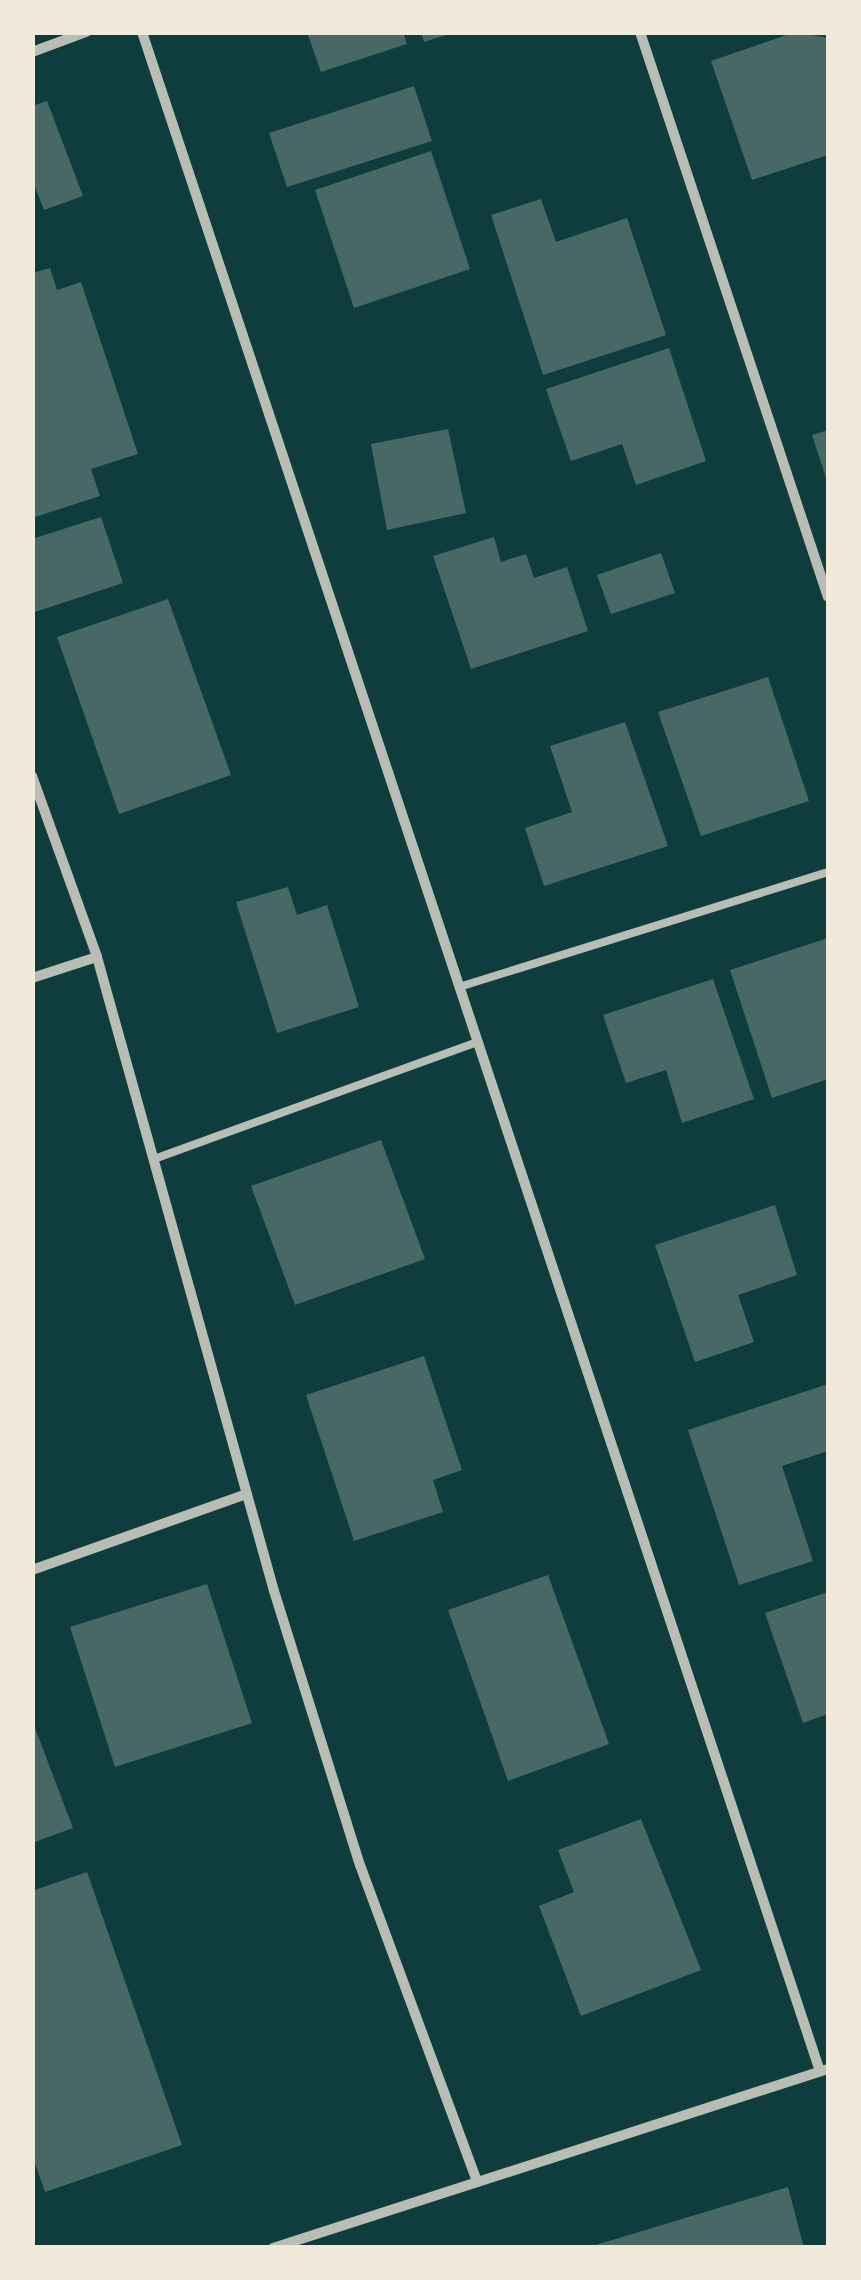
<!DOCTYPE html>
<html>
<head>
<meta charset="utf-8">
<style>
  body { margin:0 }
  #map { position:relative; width:861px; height:2280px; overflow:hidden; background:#0f3d3e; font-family:"IBM Plex Sans",sans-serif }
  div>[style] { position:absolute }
  .building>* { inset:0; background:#486865 }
  .service>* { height:8px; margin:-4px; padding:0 4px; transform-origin:4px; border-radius:4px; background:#b8beb3 }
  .minor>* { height:10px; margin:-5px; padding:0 5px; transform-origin:5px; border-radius:5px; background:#b8beb3 }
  span { translate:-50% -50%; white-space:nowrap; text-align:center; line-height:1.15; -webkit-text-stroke:10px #f1e9da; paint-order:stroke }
  .frame { position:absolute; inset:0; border:35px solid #f1e9da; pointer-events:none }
</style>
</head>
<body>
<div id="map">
  <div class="building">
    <div style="clip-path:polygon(307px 32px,403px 32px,407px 44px,321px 72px)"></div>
    <div style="clip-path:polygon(421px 32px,452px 32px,452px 33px,424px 42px)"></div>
    <div style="clip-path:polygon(795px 32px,828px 38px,828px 155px,752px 180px,711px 61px)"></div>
    <div style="clip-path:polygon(414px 86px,432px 141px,287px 187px,269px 133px)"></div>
    <div style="clip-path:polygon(47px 101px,83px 196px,44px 210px,32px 179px,32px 106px)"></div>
    <div style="clip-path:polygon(431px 151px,470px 269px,354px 308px,315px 190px)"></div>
    <div style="clip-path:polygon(541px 199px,556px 242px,627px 218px,666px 335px,543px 375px,491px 215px)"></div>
    <div style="clip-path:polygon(50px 268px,57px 290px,81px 282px,138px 454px,91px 469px,100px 496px,32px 518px,32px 273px)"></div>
    <div style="clip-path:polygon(669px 348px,706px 461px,636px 485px,622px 444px,571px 461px,546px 389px)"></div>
    <div style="clip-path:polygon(448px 429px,466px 513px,387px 530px,371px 444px)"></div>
    <div style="clip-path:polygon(828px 430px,828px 484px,812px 435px)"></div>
    <div style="clip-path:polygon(101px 517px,123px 583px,32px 613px,32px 539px)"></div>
    <div style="clip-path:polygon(494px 537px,501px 562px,526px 554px,534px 578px,567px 567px,588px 631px,471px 669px,433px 556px)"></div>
    <div style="clip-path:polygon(661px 553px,675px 593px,611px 614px,597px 575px)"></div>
    <div style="clip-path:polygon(168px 599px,231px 775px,119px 814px,57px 637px)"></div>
    <div style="clip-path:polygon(768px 677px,809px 801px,701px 836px,658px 712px)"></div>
    <div style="clip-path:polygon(625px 722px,668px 846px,544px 886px,525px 828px,572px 812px,550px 746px)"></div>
    <div style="clip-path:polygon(288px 887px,297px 915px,327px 905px,359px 1007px,277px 1033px,236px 902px)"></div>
    <div style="clip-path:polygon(828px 938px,828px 1079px,772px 1098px,730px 970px)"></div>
    <div style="clip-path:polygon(713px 979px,754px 1099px,682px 1123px,666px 1070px,626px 1083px,603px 1015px)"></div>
    <div style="clip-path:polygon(381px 1140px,425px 1259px,295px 1305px,251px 1186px)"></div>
    <div style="clip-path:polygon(775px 1205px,797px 1275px,738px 1295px,754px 1342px,695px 1362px,655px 1245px)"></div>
    <div style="clip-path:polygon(424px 1356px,462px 1470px,433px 1480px,443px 1512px,354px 1541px,306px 1395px)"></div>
    <div style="clip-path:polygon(828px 1384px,828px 1451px,782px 1466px,813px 1561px,739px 1585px,688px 1430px)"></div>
    <div style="clip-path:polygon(548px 1575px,609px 1744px,508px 1781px,448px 1610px)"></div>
    <div style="clip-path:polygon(207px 1584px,252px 1723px,115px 1767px,70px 1627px)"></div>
    <div style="clip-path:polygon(828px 1592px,828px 1714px,803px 1723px,765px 1613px)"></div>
    <div style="clip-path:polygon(32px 1720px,73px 1828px,32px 1843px)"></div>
    <div style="clip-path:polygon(641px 1819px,701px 1970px,581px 2016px,539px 1906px,574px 1892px,558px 1850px)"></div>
    <div style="clip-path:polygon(87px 1872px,182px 2145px,45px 2192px,32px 2155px,32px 1891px)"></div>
    <div style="clip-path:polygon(788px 2187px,804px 2248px,590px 2248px,589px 2247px)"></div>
  </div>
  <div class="service">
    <div style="left:459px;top:987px;width:387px;rotate:-17.3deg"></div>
    <div style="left:154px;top:1159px;width:344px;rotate:-19.9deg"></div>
  </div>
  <div class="minor">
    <div style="left:142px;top:32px;width:2149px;rotate:71.61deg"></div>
    <div style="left:640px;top:32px;width:595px;rotate:71.6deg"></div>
    <div style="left:32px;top:52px;width:58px;rotate:-20.3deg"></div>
    <div style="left:32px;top:776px;width:192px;rotate:70.2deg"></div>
    <div style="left:97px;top:957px;width:658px;rotate:74.4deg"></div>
    <div style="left:274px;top:1591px;width:287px;rotate:72.6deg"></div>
    <div style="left:360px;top:1865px;width:338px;rotate:69.7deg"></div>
    <div style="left:32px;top:978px;width:68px;rotate:-17.9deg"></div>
    <div style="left:32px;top:1570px;width:228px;rotate:-19.5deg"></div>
    <div style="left:273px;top:2248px;width:583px;rotate:-17.88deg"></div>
  </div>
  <div class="frame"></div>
</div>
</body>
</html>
